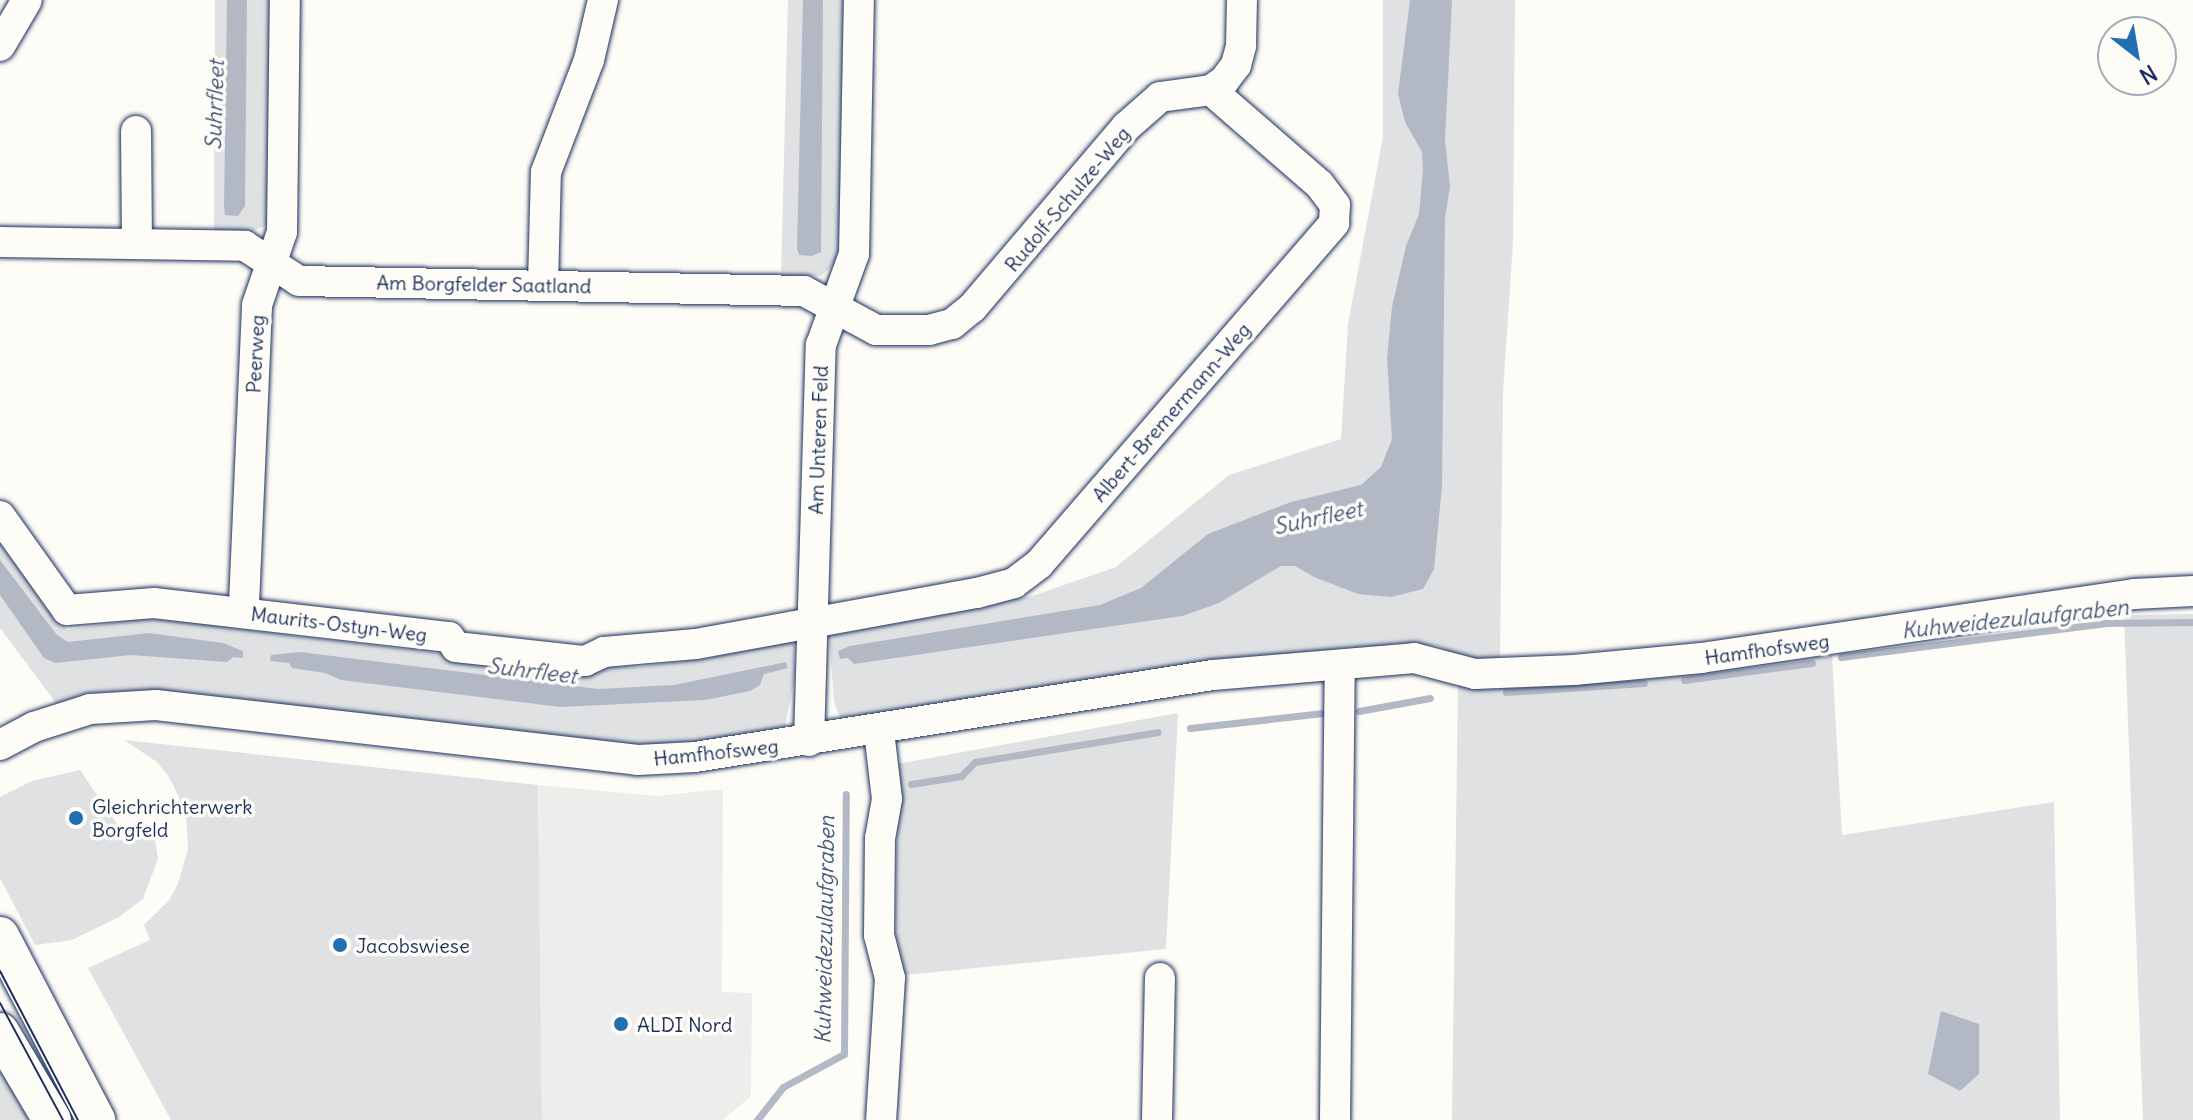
<!DOCTYPE html>
<html>
<head>
<meta charset="utf-8">
<style>
  body { margin:0 }
  #map { position:relative; width:2193px; height:1120px; overflow:hidden; background:#fdfcf7; font-family:Delius,sans-serif }
  div>[style] { position:absolute }
  .built>* { inset:0; background:#edeeec }
  .green>* { inset:0; background:#e0e1e3 }
  .water>* { inset:0; background:#b3b8c5 }
  .stream>* { height:7px; margin:-3.5px; padding:0 3.5px; transform-origin:3.5px; border-radius:3.5px; background:#b3b8c5 }
  .roads { filter:drop-shadow(0 0 2px #1b2f5e) drop-shadow(0 0 2px #1b2f5e) }
  .minor>* { height:30px; margin:-15px; padding:0 15px; transform-origin:15px; border-radius:15px; background:#fdfcf7 }
  .major>* { height:38px; margin:-19px; padding:0 19px; transform-origin:19px; border-radius:19px; background:#fdfcf7 }
  .tram>* { height:2px; margin:-1px; padding:0 1px; transform-origin:1px; border-radius:1px; background:#1b2f5e }
  .dots>* { width:22px; height:22px; translate:-50% -50%; box-sizing:border-box; border:4px solid #fdfcf7; border-radius:50% }
  span { translate:-50% -50%; white-space:nowrap; text-align:center; line-height:1.15; -webkit-text-stroke:7px #fdfcf7; paint-order:stroke }
  .street-label { font-size:20px; color:#1b2f5e }
  .poi-label { font-size:20px; color:#1b2f5e }
  .left { translate:0 -50%; text-align:left }
  .water-label { font-size:22px; color:#49587d; font-style:italic }
  .north { position:absolute; left:2097px; top:16px; width:80px; height:80px; box-sizing:border-box; background:#fdfcf7; border:2px solid #a3aaba; border-radius:50%; rotate:149deg; font-size:22px; font-weight:700; line-height:32px; text-align:center; color:#1b2f5e }
  .north::after { content:''; display:block; margin:auto; width:28px; height:36px; background:#1f6fb2; clip-path:polygon(50% 0,100% 100%,50% 72%,0 100%) }
</style>
</head>
<body>
<div id="map">
  <div class="built">
    <div style="clip-path:polygon(538px 785px,657px 796px,723px 789px,722px 992px,752px 993px,751px 1096px,723px 1120px,542px 1120px)"></div>
  </div>
  <div class="green">
    <div style="clip-path:polygon(215px 0,278px 0,271px 223px,251px 232px,214px 231px)"></div>
    <div style="clip-path:polygon(788px 0,850px 0,845px 255px,821px 276px,781px 276px)"></div>
    <div style="clip-path:polygon(1383px 0,1515px 0,1513px 242px,1503px 392px,1500px 660px,1464px 665px,1443px 647px,1430px 645px,1341px 650px,842px 722px,834px 702px,829px 633px,1032px 596px,1116px 567px,1229px 475px,1341px 439px,1348px 324px,1383px 137px)"></div>
    <div style="clip-path:polygon(0 536px,67px 630px,141px 619px,226px 623px,230px 628px,529px 664px,639px 667px,709px 658px,787px 637px,794px 645px,795px 676px,785px 726px,767px 736px,661px 749px,59px 707px,0 628px)"></div>
    <div style="clip-path:polygon(2193px 614px,2193px 1120px,2143px 1120px,2124px 615px)"></div>
    <div style="clip-path:polygon(1832px 656px,1842px 835px,2054px 802px,2060px 1120px,1452px 1120px,1458px 683px,1654px 676px)"></div>
    <div style="clip-path:polygon(1178px 713px,1166px 949px,896px 976px,897px 764px)"></div>
    <div style="clip-path:polygon(124px 740px,538px 785px,542px 1120px,171px 1120px,88px 968px,150px 940px,144px 925px,169px 900px,178px 884px,188px 849px,186px 812px,169px 777px,157px 762px)"></div>
    <div style="clip-path:polygon(80px 770px,119px 827px,153px 826px,158px 859px,143px 899px,119px 917px,72px 940px,35px 945px,0 878px,0 797px,32px 781px)"></div>
    <div style="clip-path:polygon(0 1067px,31px 1120px,0 1120px)"></div>
  </div>
  <div class="water">
    <div style="clip-path:polygon(227px 0,247px 0,245px 206px,238px 216px,225px 215px,224px 206px)"></div>
    <div style="clip-path:polygon(803px 0,823px 0,821px 252px,812px 256px,799px 255px,797px 248px)"></div>
    <div style="clip-path:polygon(1410px 0,1452px 0,1445px 140px,1450px 187px,1445px 218px,1442px 486px,1434px 569px,1423px 589px,1391px 597px,1358px 594px,1314px 577px,1295px 566px,1281px 566px,1219px 603px,1182px 616px,854px 664px,848px 658px,840px 659px,838px 651px,850px 646px,1100px 605px,1141px 588px,1208px 534px,1291px 502px,1361px 485px,1381px 467px,1392px 439px,1387px 358px,1392px 307px,1406px 246px,1419px 214px,1423px 170px,1422px 152px,1405px 122px,1398px 94px)"></div>
    <div style="clip-path:polygon(0 560px,57px 635px,68px 642px,149px 633px,223px 643px,243px 651px,243px 658px,233px 657px,227px 662px,131px 655px,55px 663px,44px 658px,0 595px)"></div>
    <div style="clip-path:polygon(300px 652px,598px 689px,674px 685px,786px 662px,788px 668px,764px 674px,760px 685px,750px 691px,705px 700px,560px 707px,341px 680px,325px 673px,292px 668px,289px 663px,270px 661px,271px 655px)"></div>
    <div style="clip-path:polygon(1941px 1011px,1979px 1024px,1979px 1074px,1960px 1091px,1928px 1074px)"></div>
  </div>
  <div class="stream">
    <div style="left:1841px;top:657px;width:266px;rotate:-7.3deg"></div>
    <div style="left:2105px;top:623px;width:88px;rotate:-0.7deg"></div>
    <div style="left:1684px;top:680px;width:129px;rotate:-7.6deg"></div>
    <div style="left:1506px;top:692px;width:138px;rotate:-3.7deg"></div>
    <div style="left:1359px;top:711px;width:72px;rotate:-10.4deg"></div>
    <div style="left:1190px;top:728px;width:134px;rotate:-6.4deg"></div>
    <div style="left:911px;top:784px;width:51px;rotate:-9.1deg"></div>
    <div style="left:961px;top:776px;width:20px;rotate:-45deg"></div>
    <div style="left:975px;top:762px;width:185px;rotate:-9.3deg"></div>
    <div style="left:757px;top:1120px;width:42px;rotate:-51.8deg"></div>
    <div style="left:783px;top:1087px;width:69px;rotate:-28.4deg"></div>
    <div style="left:844px;top:1054px;width:260px;rotate:-89.6deg"></div>
  </div>
  <div class="roads">
    <div class="minor">
      <div style="left:0;top:46px;width:53px;rotate:-59.6deg"></div>
      <div style="left:136px;top:131px;width:113px;rotate:89.5deg"></div>
      <div style="left:0;top:242px;width:245px;rotate:0.9deg"></div>
      <div style="left:245px;top:246px;width:64px;rotate:32.9deg"></div>
      <div style="left:299px;top:281px;width:505px;rotate:1.13deg"></div>
      <div style="left:804px;top:291px;width:82px;rotate:28.4deg"></div>
      <div style="left:876px;top:330px;width:53px"></div>
      <div style="left:929px;top:330px;width:24px;rotate:-15deg"></div>
      <div style="left:952px;top:324px;width:26px;rotate:-39deg"></div>
      <div style="left:972px;top:308px;width:238px;rotate:-49.6deg"></div>
      <div style="left:1126px;top:127px;width:45px;rotate:-41.4deg"></div>
      <div style="left:1160px;top:97px;width:51px;rotate:-7.8deg"></div>
      <div style="left:1211px;top:90px;width:16px;rotate:-35deg"></div>
      <div style="left:1224px;top:81px;width:20px;rotate:-53deg"></div>
      <div style="left:1236px;top:65px;width:20px;rotate:-75deg"></div>
      <div style="left:1241px;top:46px;width:46px;rotate:-88.8deg"></div>
      <div style="left:543px;top:284px;width:112px;rotate:-88.5deg"></div>
      <div style="left:546px;top:172px;width:120px;rotate:-69deg"></div>
      <div style="left:589px;top:60px;width:62px;rotate:-76.9deg"></div>
      <div style="left:0;top:516px;width:115px;rotate:54.5deg"></div>
      <div style="left:67px;top:610px;width:87px;rotate:-4.6deg"></div>
      <div style="left:154px;top:603px;width:297px;rotate:6.6deg"></div>
      <div style="left:449px;top:637px;width:12px;rotate:55deg"></div>
      <div style="left:456px;top:647px;width:130px;rotate:6.2deg"></div>
      <div style="left:585px;top:661px;width:21px;rotate:-25deg"></div>
      <div style="left:604px;top:652px;width:92px;rotate:-5deg"></div>
      <div style="left:696px;top:644px;width:286px;rotate:-10.3deg"></div>
      <div style="left:977px;top:593px;width:38px;rotate:-15deg"></div>
      <div style="left:1014px;top:583px;width:31px;rotate:-37deg"></div>
      <div style="left:1039px;top:564px;width:451px;rotate:-49.1deg"></div>
      <div style="left:1334px;top:223px;width:18px;rotate:-87deg"></div>
      <div style="left:1335px;top:205px;width:26px;rotate:-127deg"></div>
      <div style="left:1319px;top:184px;width:143px;rotate:-139deg"></div>
      <div style="left:250px;top:613px;width:11px;rotate:-124deg"></div>
      <div style="left:244px;top:604px;width:299px;rotate:-87.5deg"></div>
      <div style="left:257px;top:305px;width:77px;rotate:-71.1deg"></div>
      <div style="left:282px;top:232px;width:232px;rotate:-89.3deg"></div>
      <div style="left:879px;top:731px;width:68px;rotate:83.3deg"></div>
      <div style="left:887px;top:799px;width:40px;rotate:100deg"></div>
      <div style="left:880px;top:838px;width:97px;rotate:90.6deg"></div>
      <div style="left:879px;top:935px;width:44px;rotate:75.7deg"></div>
      <div style="left:890px;top:978px;width:142px;rotate:93.6deg"></div>
      <div style="left:809px;top:741px;width:396px;rotate:-88.3deg"></div>
      <div style="left:821px;top:345px;width:97px;rotate:-70.1deg"></div>
      <div style="left:854px;top:254px;width:254px;rotate:-88.9deg"></div>
      <div style="left:0;top:745px;width:38px;rotate:-28deg"></div>
      <div style="left:34px;top:727px;width:59px;rotate:-17.8deg"></div>
      <div style="left:90px;top:709px;width:66px;rotate:-3.5deg"></div>
      <div style="left:156px;top:705px;width:485px;rotate:6.5deg"></div>
      <div style="left:638px;top:760px;width:57px;rotate:-3deg"></div>
      <div style="left:695px;top:757px;width:524px;rotate:-9deg"></div>
      <div style="left:1213px;top:675px;width:202px;rotate:-4.8deg"></div>
      <div style="left:1414px;top:658px;width:63px;rotate:14.7deg"></div>
      <div style="left:1475px;top:674px;width:99px;rotate:-2.3deg"></div>
      <div style="left:1574px;top:670px;width:128px;rotate:-5.4deg"></div>
      <div style="left:1701px;top:658px;width:438px;rotate:-8.4deg"></div>
      <div style="left:2134px;top:594px;width:59px;rotate:-2.9deg"></div>
      <div style="left:1157px;top:1120px;width:142px;rotate:-88.8deg"></div>
      <div style="left:1335px;top:1120px;width:455px;rotate:-89.4deg"></div>
    </div>
    <div class="major">
      <div style="left:0;top:936px;width:208px;rotate:62.4deg"></div>
      <div style="left:0;top:1032px;width:102px;rotate:59.4deg"></div>
    </div>
  </div>
  <div class="tram">
    <div style="left:0;top:971px;width:168px;rotate:62.4deg"></div>
    <div style="left:0;top:1003px;width:133px;rotate:61.7deg"></div>
  </div>
  <div class="dots">
    <div style="left:76px;top:818px;background:#1f6fb2"></div>
    <div style="left:340px;top:945px;background:#1f6fb2"></div>
    <div style="left:621px;top:1024px;background:#1f6fb2"></div>
  </div>
  <div class="street-label">
    <span style="left:1067px;top:199px;rotate:-50deg">Rudolf-Schulze-Weg</span>
    <span style="left:484px;top:284px;rotate:1deg">Am Borgfelder Saatland</span>
    <span style="left:255px;top:354px;rotate:-87deg">Peerweg</span>
    <span style="left:1171px;top:412px;rotate:-49deg">Albert-Bremermann-Weg</span>
    <span style="left:818px;top:440px;rotate:-88deg">Am Unteren Feld</span>
    <span style="left:339px;top:624px;rotate:7deg">Maurits-Ostyn-Weg</span>
    <span style="left:1767px;top:649px;rotate:-8deg">Hamfhofsweg</span>
    <span style="left:716px;top:752px;rotate:-6deg">Hamfhofsweg</span>
  </div>
  <div class="poi-label">
    <span class="left" style="left:92px;top:818px">Gleichrichterwerk<br>Borgfeld</span>
    <span class="left" style="left:356px;top:945px">Jacobswiese</span>
    <span class="left" style="left:637px;top:1024px">ALDI Nord</span>
  </div>
  <div class="water-label">
    <span style="left:215px;top:105px;rotate:-88deg">Suhrfleet</span>
    <span style="left:1318px;top:518px;rotate:-12deg">Suhrfleet</span>
    <span style="left:2015px;top:619px;rotate:-6deg">Kuhweidezulaufgraben</span>
    <span style="left:532px;top:671px;rotate:7deg">Suhrfleet</span>
    <span style="left:825px;top:930px;rotate:-89deg">Kuhweidezulaufgraben</span>
  </div>
  <div class="north">N</div>
</div>
</body>
</html>
